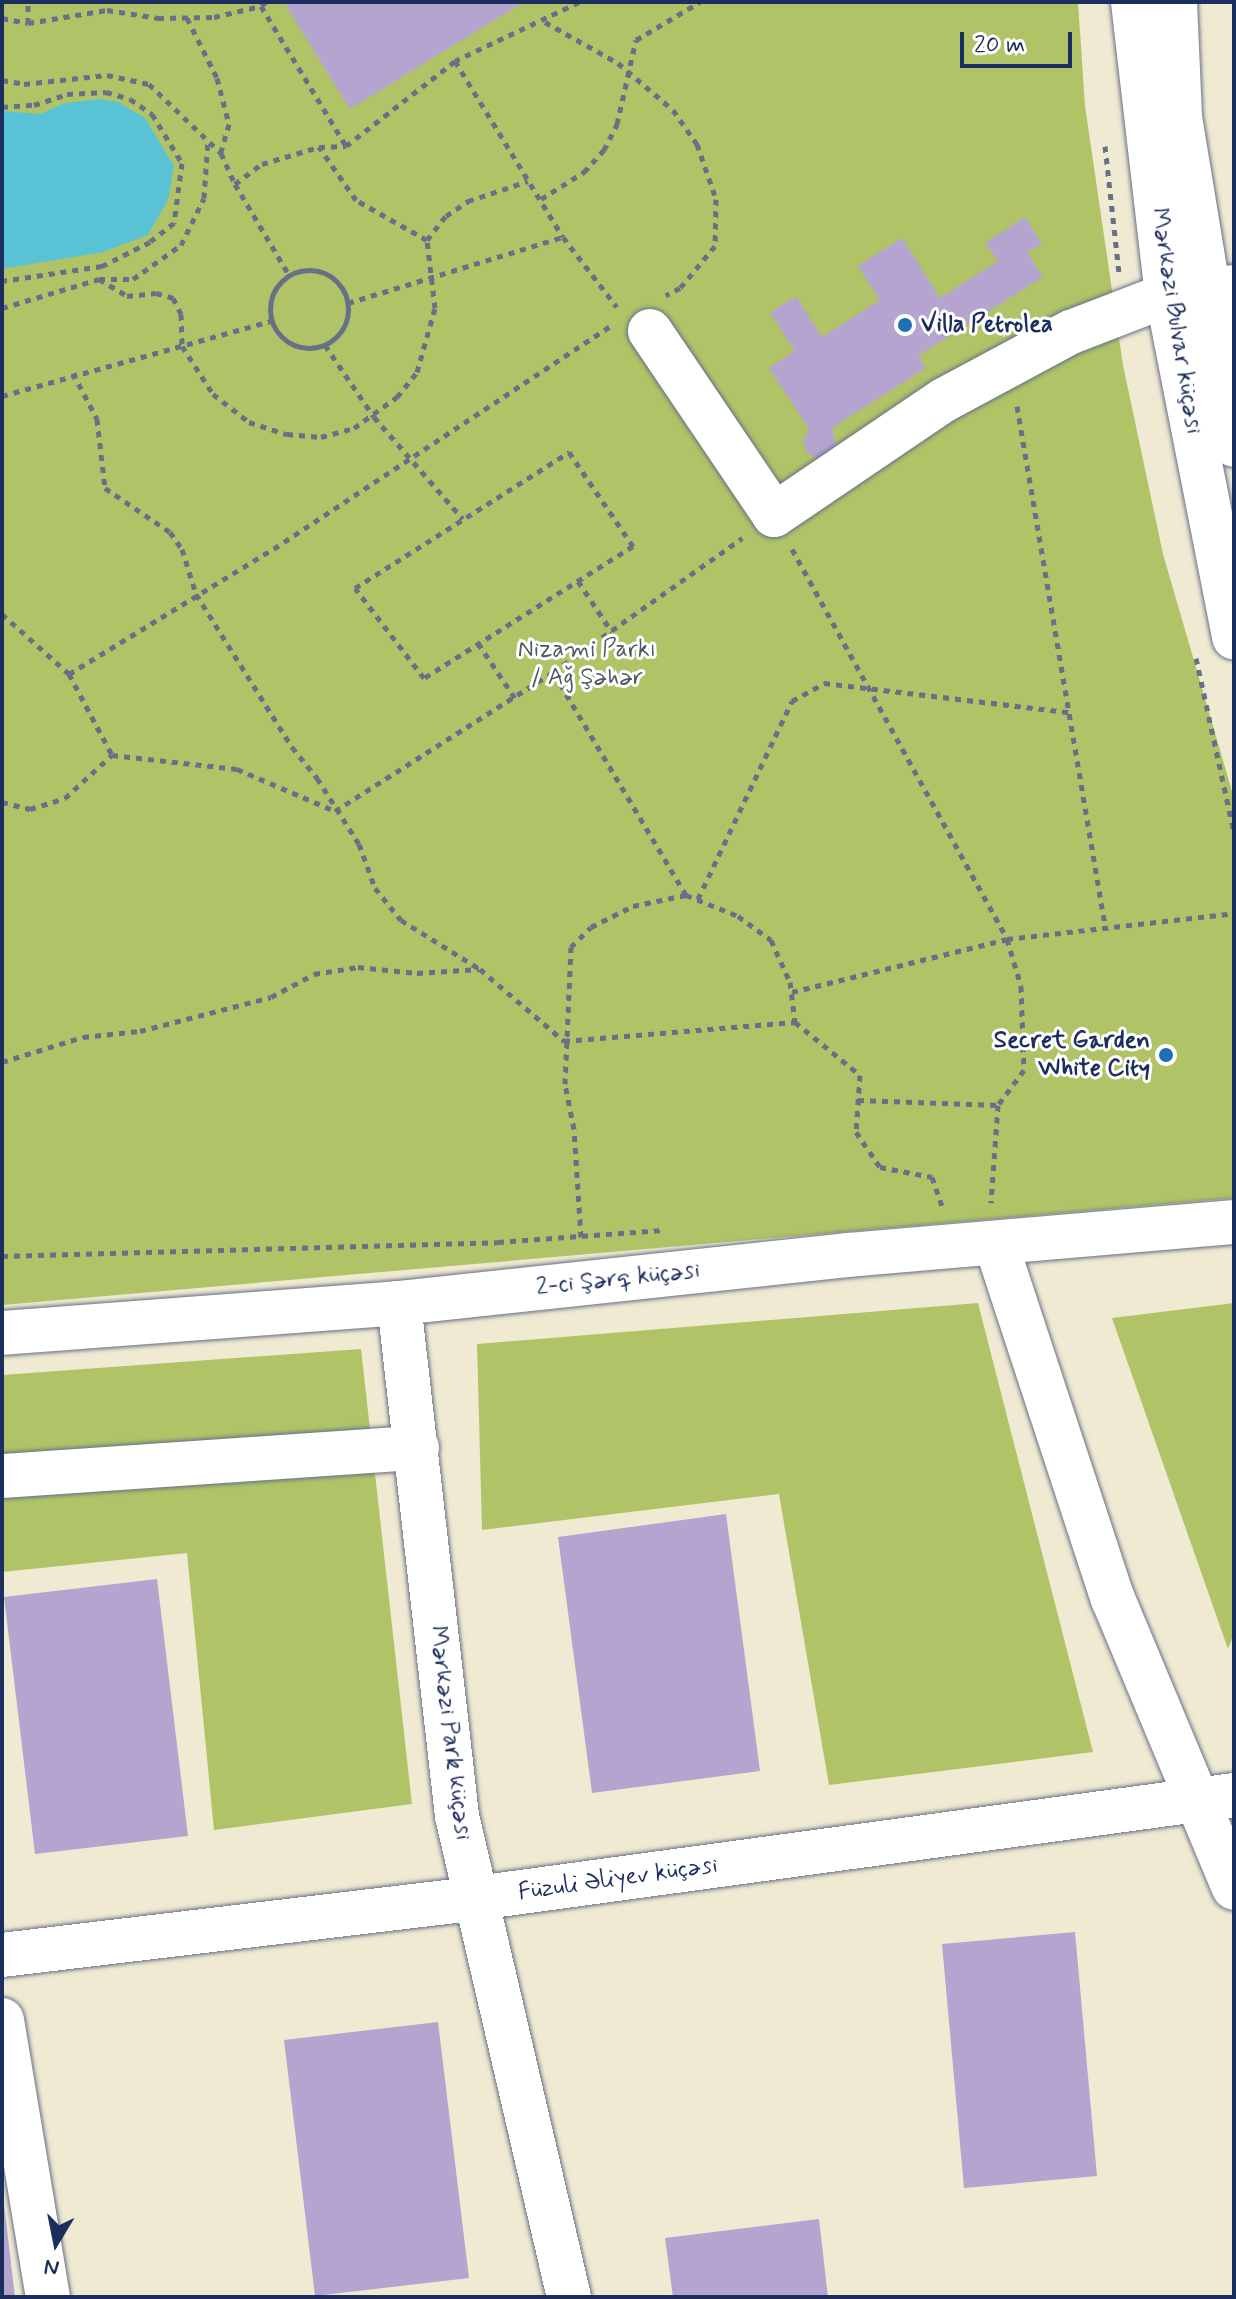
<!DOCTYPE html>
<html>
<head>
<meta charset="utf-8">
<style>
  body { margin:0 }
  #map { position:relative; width:1236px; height:2299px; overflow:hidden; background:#f1ead2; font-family:Mynerve,sans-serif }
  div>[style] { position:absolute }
  .green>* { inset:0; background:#b0c467 }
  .water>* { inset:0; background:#59c3d5 }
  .building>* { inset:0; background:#b4a4cf }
  .path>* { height:5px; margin-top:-2.5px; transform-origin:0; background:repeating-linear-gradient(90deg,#667087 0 6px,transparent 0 12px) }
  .path>.ring { margin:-2.5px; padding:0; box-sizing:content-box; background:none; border:5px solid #667087; border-radius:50% }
  .roads { filter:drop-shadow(0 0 2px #667087) drop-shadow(0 0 2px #667087) }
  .minor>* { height:44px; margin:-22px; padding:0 22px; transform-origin:22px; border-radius:22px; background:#fff }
  .dots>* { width:22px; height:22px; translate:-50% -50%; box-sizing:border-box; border:4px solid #fff; border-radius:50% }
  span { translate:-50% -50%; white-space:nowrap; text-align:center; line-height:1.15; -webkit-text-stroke:6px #fff; paint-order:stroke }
  .street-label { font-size:24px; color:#1b2f5e }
  .poi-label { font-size:24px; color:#1b2f5e; font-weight:700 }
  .left { translate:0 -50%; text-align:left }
  .right { translate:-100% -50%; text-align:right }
  .park-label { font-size:24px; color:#485c61 }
  .frame { position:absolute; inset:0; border:4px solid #1b2f5e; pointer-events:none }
  .north { position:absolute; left:16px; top:2203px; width:80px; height:80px; -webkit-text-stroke:6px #fff; paint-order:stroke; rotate:190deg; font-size:22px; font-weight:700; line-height:32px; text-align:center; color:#1b2f5e }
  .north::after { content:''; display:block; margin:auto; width:28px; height:36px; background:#1b2f5e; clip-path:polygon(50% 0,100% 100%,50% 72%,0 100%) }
  .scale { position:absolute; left:960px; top:32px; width:112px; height:36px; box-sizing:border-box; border:4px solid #1b2f5e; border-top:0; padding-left:10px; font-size:24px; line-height:28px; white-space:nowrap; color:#1b2f5e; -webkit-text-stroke:6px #fff; paint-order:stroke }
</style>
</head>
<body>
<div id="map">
  <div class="green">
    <div style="clip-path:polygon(2px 2px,1078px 2px,1085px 106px,1123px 365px,1163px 554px,1234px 798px,1234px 1198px,2px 1305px)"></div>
    <div style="clip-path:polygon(978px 1303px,1093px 1752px,829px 1785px,779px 1494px,482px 1530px,477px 1344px)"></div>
    <div style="clip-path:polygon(1234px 1303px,1234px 1634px,1228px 1649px,1112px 1318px)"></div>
    <div style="clip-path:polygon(361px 1349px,412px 1804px,214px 1830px,187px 1553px,2px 1572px,2px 1375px)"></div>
  </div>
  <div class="water">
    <div style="clip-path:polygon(100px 99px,118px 102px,145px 118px,174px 166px,168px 200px,148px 235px,103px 252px,2px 269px,2px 111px,40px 114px,65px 103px)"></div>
  </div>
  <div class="building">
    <div style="clip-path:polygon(294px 2px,524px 2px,350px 109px,286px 6px)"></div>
    <div style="clip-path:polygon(1025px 217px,1042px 244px,1027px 252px,1043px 277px,918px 356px,926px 368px,832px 428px,837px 450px,818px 459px,807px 453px,803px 441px,809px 429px,769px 368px,795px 351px,770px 313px,796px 296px,822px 337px,880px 300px,858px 266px,902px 238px,940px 298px,998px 261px,985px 243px)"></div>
    <div style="clip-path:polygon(726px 1514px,760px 1771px,592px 1793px,558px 1537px)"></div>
    <div style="clip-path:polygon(157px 1579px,188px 1836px,35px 1854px,4px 1597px)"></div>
    <div style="clip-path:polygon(1075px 1932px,1097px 2176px,964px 2188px,942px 1944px)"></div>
    <div style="clip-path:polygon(438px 2022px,469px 2278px,315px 2296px,284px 2040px)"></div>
    <div style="clip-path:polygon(4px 2204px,15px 2297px,2px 2297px)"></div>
    <div style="clip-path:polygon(819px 2219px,828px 2297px,673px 2297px,665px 2238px)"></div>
  </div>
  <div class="path">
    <div style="left:266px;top:2px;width:6px;rotate:141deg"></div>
    <div style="left:261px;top:6px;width:164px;rotate:58.7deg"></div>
    <div style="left:346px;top:146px;width:138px;rotate:-37.9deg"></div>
    <div style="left:579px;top:2px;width:137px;rotate:154.6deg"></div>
    <div style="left:455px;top:61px;width:206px;rotate:58.5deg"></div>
    <div style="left:563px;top:237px;width:88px;rotate:52.4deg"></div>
    <div style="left:2px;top:18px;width:26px;rotate:11deg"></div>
    <div style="left:28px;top:23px;width:80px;rotate:-9.3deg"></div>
    <div style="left:107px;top:10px;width:52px;rotate:8.9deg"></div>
    <div style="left:158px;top:18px;width:56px;rotate:-1deg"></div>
    <div style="left:214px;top:17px;width:48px;rotate:-13.2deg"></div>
    <div style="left:187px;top:18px;width:67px;rotate:63.4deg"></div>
    <div style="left:217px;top:78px;width:48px;rotate:75.4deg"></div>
    <div style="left:229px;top:124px;width:29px;rotate:106deg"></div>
    <div style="left:545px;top:22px;width:84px;rotate:29.3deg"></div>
    <div style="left:618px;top:63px;width:72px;rotate:40.5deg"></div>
    <div style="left:673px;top:110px;width:42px;rotate:54.8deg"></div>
    <div style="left:697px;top:144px;width:58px;rotate:70.9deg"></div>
    <div style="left:716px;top:199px;width:47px;rotate:91.2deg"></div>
    <div style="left:715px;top:246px;width:55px;rotate:129.8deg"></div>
    <div style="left:680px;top:288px;width:16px;rotate:153deg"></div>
    <div style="left:28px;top:23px;width:21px;rotate:-90deg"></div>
    <div style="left:2px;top:80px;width:22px;rotate:10deg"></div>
    <div style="left:24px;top:84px;width:83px;rotate:-6.2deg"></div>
    <div style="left:107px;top:75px;width:43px;rotate:12.1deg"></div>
    <div style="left:149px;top:84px;width:100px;rotate:43.8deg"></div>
    <div style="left:221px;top:153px;width:34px;rotate:66deg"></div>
    <div style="left:235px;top:184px;width:34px;rotate:-37deg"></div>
    <div style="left:262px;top:164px;width:59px;rotate:-16.6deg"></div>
    <div style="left:2px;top:107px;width:32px;rotate:-4deg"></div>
    <div style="left:34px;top:105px;width:35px;rotate:-18deg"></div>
    <div style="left:67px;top:94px;width:39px;rotate:-3deg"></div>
    <div style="left:106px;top:92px;width:25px;rotate:16deg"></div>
    <div style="left:130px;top:99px;width:27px;rotate:34deg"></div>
    <div style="left:152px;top:114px;width:57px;rotate:58.5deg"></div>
    <div style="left:182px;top:163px;width:61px;rotate:97.6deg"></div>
    <div style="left:174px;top:223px;width:31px;rotate:142deg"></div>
    <div style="left:150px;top:242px;width:54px;rotate:153.4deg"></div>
    <div style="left:102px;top:266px;width:101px;rotate:171.5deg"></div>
    <div style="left:1105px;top:146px;width:127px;rotate:83.7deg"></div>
    <div style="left:235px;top:184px;width:106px;rotate:59.3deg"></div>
    <div style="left:541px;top:199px;width:51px;rotate:-32.1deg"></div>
    <div style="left:584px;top:172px;width:30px;rotate:-48deg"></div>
    <div style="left:604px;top:150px;width:29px;rotate:-63deg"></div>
    <div style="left:617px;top:124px;width:86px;rotate:-77.3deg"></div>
    <div style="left:636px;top:40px;width:74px;rotate:-30.7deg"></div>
    <div style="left:427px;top:240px;width:31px;rotate:-52deg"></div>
    <div style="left:446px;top:216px;width:27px;rotate:-34deg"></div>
    <div style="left:468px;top:201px;width:63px;rotate:-18.4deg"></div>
    <div class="ring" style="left:270px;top:270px;width:73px;height:73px"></div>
    <div style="left:99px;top:279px;width:33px;rotate:31deg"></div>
    <div style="left:127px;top:296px;width:29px;rotate:-6deg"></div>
    <div style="left:156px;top:293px;width:18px;rotate:16deg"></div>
    <div style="left:173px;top:298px;width:18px;rotate:63deg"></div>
    <div style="left:181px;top:314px;width:32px;rotate:88deg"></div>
    <div style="left:182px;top:346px;width:57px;rotate:57.1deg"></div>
    <div style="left:213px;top:394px;width:46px;rotate:37.9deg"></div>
    <div style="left:249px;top:422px;width:40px;rotate:18deg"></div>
    <div style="left:287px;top:434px;width:34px;rotate:5deg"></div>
    <div style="left:321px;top:437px;width:34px;rotate:-15deg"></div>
    <div style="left:354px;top:428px;width:53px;rotate:-35.8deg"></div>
    <div style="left:397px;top:397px;width:32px;rotate:-51deg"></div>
    <div style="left:417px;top:372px;width:66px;rotate:-74.3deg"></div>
    <div style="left:435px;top:308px;width:68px;rotate:-96.7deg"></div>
    <div style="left:427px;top:240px;width:81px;rotate:-150.6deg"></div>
    <div style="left:356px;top:200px;width:65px;rotate:-124.9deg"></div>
    <div style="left:319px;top:147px;width:27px;rotate:-2deg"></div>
    <div style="left:348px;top:303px;width:225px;rotate:-17.1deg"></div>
    <div style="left:2px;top:308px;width:101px;rotate:-16.6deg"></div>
    <div style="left:99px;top:279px;width:34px"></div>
    <div style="left:133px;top:279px;width:59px;rotate:-35.3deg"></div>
    <div style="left:181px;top:245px;width:52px;rotate:-63.9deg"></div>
    <div style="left:204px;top:198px;width:59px;rotate:-86.1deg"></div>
    <div style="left:325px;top:345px;width:87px;rotate:55.8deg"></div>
    <div style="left:374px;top:417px;width:135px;rotate:48.9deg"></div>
    <div style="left:73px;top:373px;width:52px;rotate:62.4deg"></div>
    <div style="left:97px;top:419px;width:69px;rotate:83.4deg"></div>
    <div style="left:105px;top:488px;width:78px;rotate:34.1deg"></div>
    <div style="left:170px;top:532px;width:21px;rotate:55deg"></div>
    <div style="left:182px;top:549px;width:47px;rotate:72.7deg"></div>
    <div style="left:196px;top:594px;width:181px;rotate:57.9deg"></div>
    <div style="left:292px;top:747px;width:40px;rotate:51deg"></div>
    <div style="left:317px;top:778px;width:78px;rotate:57.5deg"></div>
    <div style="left:359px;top:844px;width:47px;rotate:70deg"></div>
    <div style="left:375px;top:888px;width:41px;rotate:50.9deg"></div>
    <div style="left:401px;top:920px;width:93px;rotate:31.8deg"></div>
    <div style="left:480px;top:969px;width:111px;rotate:40.6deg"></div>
    <div style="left:564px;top:1041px;width:232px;rotate:-4.7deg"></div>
    <div style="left:2px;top:396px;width:279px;rotate:-15.6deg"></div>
    <div style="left:1017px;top:406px;width:526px;rotate:80.38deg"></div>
    <div style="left:569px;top:452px;width:114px;rotate:55.8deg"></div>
    <div style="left:633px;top:546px;width:247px;rotate:147.7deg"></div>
    <div style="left:424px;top:678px;width:113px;rotate:-127.5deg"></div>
    <div style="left:355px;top:588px;width:254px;rotate:-32.4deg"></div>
    <div style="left:792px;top:549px;width:445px;rotate:61.1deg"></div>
    <div style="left:1007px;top:939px;width:49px;rotate:73.4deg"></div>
    <div style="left:1021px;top:986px;width:84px;rotate:88deg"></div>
    <div style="left:1024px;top:1070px;width:44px;rotate:126.6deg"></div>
    <div style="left:998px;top:1105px;width:98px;rotate:94.1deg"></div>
    <div style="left:578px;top:581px;width:61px;rotate:56.3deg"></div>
    <div style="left:2px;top:614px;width:90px;rotate:41.8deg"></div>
    <div style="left:69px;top:674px;width:252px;rotate:-31.5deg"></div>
    <div style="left:284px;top:542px;width:393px;rotate:-33.5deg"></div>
    <div style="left:478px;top:643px;width:66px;rotate:56.1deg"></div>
    <div style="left:1196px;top:658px;width:179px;rotate:77.7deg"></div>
    <div style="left:69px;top:674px;width:92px;rotate:62deg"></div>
    <div style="left:112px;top:755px;width:126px;rotate:6.4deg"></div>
    <div style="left:237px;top:769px;width:107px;rotate:23.2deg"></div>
    <div style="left:335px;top:811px;width:259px;rotate:-32.5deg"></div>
    <div style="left:2px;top:802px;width:29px;rotate:14deg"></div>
    <div style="left:30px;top:809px;width:37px;rotate:-17deg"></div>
    <div style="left:65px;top:798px;width:64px;rotate:-42.5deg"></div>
    <div style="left:686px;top:895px;width:260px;rotate:-120.8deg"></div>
    <div style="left:553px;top:672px;width:232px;rotate:-35.3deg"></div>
    <div style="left:698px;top:899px;width:219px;rotate:-64.6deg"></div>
    <div style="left:792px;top:701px;width:37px;rotate:-29deg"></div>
    <div style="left:824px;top:683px;width:247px;rotate:6.8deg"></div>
    <div style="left:792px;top:992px;width:221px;rotate:-13.8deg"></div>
    <div style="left:1007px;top:939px;width:228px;rotate:-6.5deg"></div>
    <div style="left:2px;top:1062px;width:85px;rotate:-17.2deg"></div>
    <div style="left:83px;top:1037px;width:57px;rotate:-6deg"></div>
    <div style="left:140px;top:1031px;width:135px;rotate:-14.5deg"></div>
    <div style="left:271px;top:997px;width:49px;rotate:-28.1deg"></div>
    <div style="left:314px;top:974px;width:45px;rotate:-9deg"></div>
    <div style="left:358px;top:967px;width:59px;rotate:5.8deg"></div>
    <div style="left:417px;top:973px;width:62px;rotate:-3.7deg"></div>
    <div style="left:858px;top:1100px;width:140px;rotate:2deg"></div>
    <div style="left:581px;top:1237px;width:108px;rotate:-93.7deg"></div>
    <div style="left:574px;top:1129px;width:46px;rotate:-101.3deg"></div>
    <div style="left:565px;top:1084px;width:137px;rotate:-87.5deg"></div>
    <div style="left:571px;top:947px;width:28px;rotate:-45deg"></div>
    <div style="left:591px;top:927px;width:47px;rotate:-26.6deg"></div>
    <div style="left:633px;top:906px;width:54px;rotate:-11.7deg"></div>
    <div style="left:686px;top:895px;width:56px;rotate:22deg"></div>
    <div style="left:738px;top:916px;width:41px;rotate:36deg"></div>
    <div style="left:771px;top:940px;width:46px;rotate:65.7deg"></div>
    <div style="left:790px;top:982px;width:40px;rotate:82.9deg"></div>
    <div style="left:795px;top:1022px;width:84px;rotate:39.2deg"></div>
    <div style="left:860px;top:1075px;width:57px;rotate:94deg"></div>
    <div style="left:856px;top:1132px;width:42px;rotate:55.6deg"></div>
    <div style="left:880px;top:1167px;width:53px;rotate:10.9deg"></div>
    <div style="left:932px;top:1177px;width:31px;rotate:71deg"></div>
    <div style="left:2px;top:1256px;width:496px;rotate:-1.6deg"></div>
    <div style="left:498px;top:1242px;width:165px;rotate:-4.2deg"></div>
  </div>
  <div class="roads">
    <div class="minor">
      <div style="left:1133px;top:2px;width:295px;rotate:83.4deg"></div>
      <div style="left:1167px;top:295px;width:349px;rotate:78.9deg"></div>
      <div style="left:1175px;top:2px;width:115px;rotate:87.5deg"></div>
      <div style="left:1180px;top:117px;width:332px;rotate:80.7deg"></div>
      <div style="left:650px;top:331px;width:222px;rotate:56deg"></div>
      <div style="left:774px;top:515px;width:205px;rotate:-34.1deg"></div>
      <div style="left:944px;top:400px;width:144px;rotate:-28.2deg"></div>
      <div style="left:1071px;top:332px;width:103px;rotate:-21.1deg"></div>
      <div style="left:1167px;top:295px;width:67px;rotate:-6.8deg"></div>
      <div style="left:996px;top:1244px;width:374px;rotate:71.8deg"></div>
      <div style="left:1113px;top:1599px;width:313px;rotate:67.3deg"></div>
      <div style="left:399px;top:1303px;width:516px;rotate:83.55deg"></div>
      <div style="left:457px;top:1816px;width:494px;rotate:76.9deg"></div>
      <div style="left:2px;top:1333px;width:398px;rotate:-4.3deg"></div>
      <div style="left:399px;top:1303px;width:452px;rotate:-6.1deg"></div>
      <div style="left:848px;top:1255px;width:387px;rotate:-4.9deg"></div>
      <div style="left:2px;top:1476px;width:416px;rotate:-3.9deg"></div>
      <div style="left:2px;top:1955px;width:478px;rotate:-6.8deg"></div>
      <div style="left:477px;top:1898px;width:764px;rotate:-7.75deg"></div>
      <div style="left:2px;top:2020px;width:281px;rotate:80.6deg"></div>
    </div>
  </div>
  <div class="dots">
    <div style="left:905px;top:325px;background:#1f6fb2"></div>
    <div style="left:1166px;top:1055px;background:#1f6fb2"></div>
  </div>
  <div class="street-label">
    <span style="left:1176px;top:321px;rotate:81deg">Mərkəzi Bulvar küçəsi</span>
    <span style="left:618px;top:1279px;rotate:-6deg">2-ci Şərq küçəsi</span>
    <span style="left:450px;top:1733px;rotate:83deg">Mərkəzi Park küçəsi</span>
    <span style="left:618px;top:1879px;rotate:-8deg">Füzuli Əliyev küçəsi</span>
  </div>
  <div class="poi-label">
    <span class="left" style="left:921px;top:325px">Villa Petrolea</span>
    <span class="right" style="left:1150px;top:1055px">Secret Garden<br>White City</span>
  </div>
  <div class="park-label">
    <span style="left:587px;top:664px">Nizami Parkı<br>/ Ağ Şəhər</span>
  </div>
  <div class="frame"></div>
  <div class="north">N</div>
  <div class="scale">20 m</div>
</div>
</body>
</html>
